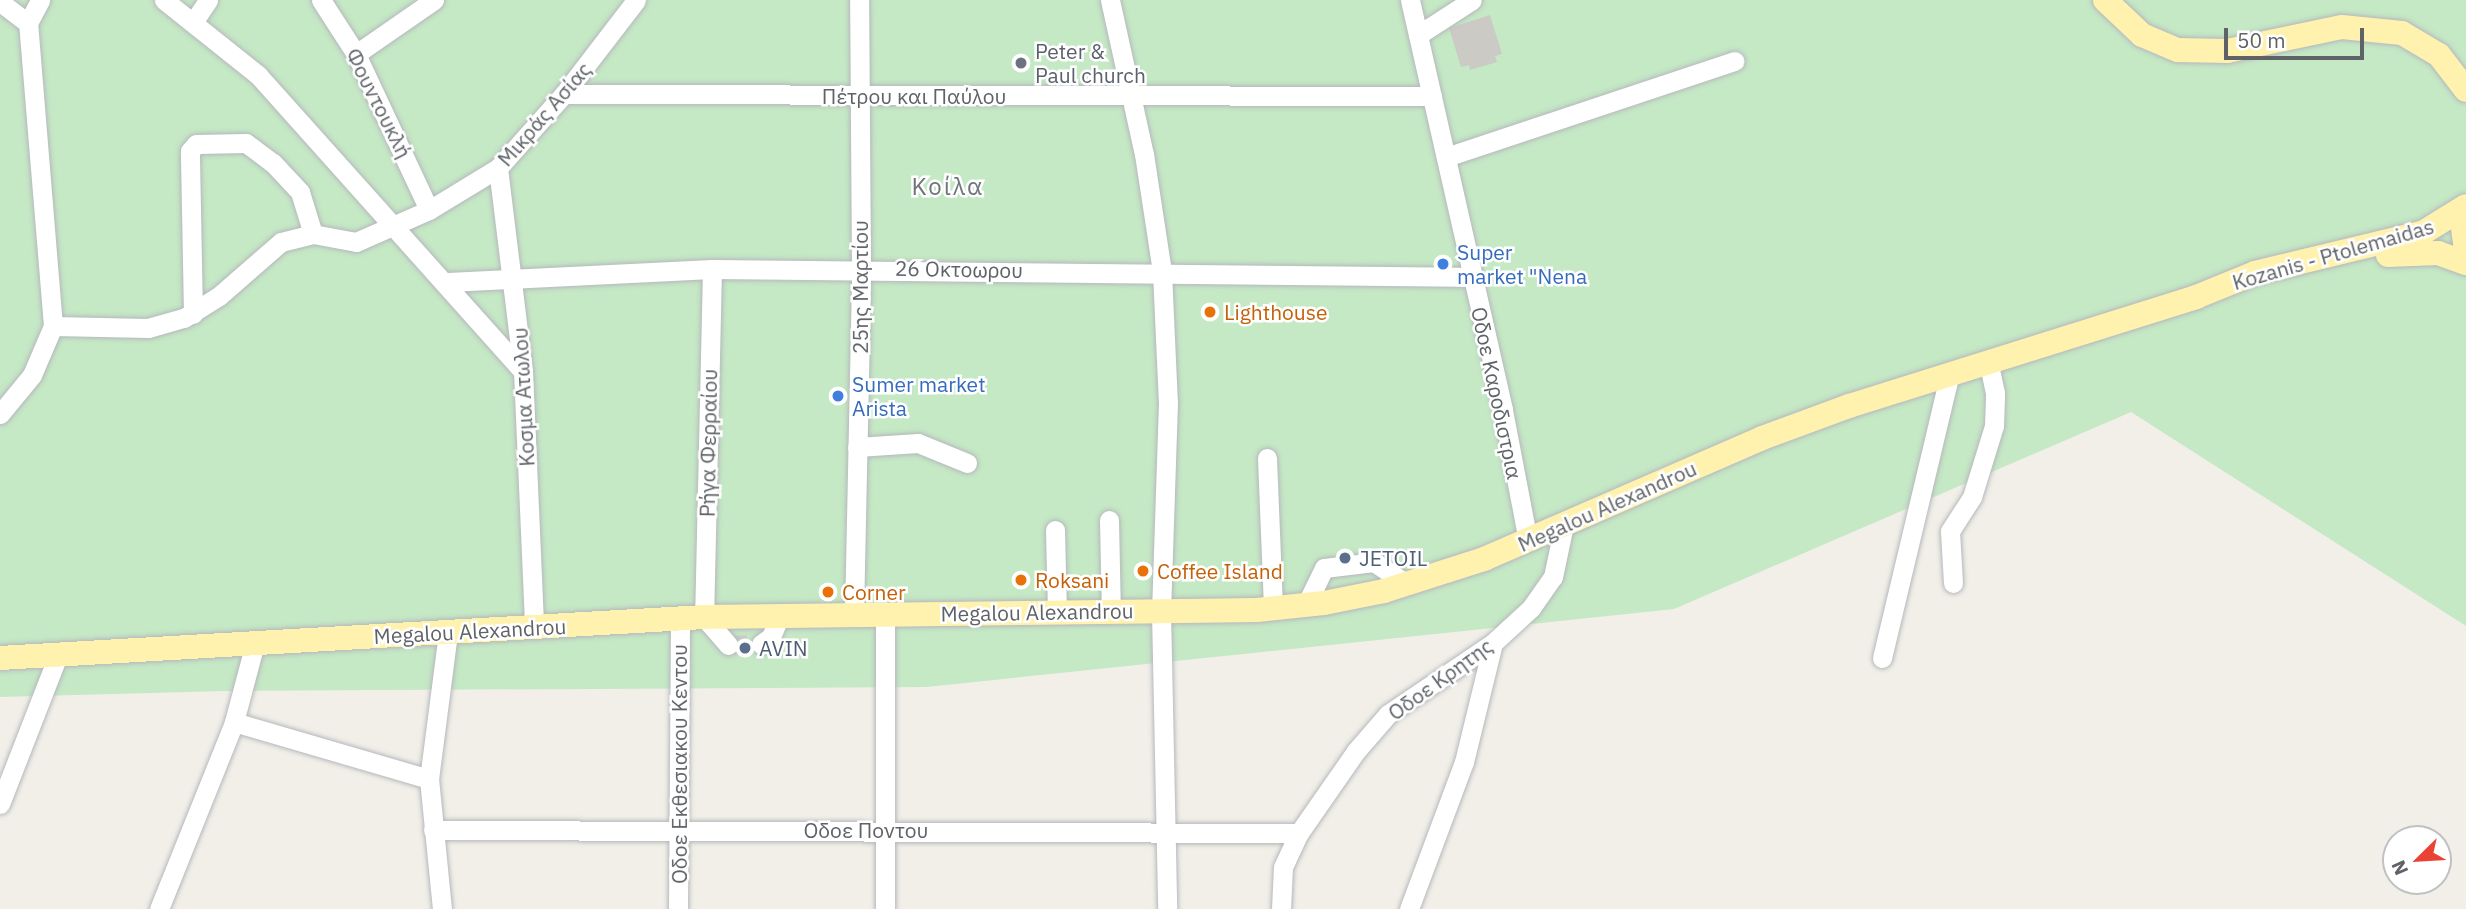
<!DOCTYPE html>
<html>
<head>
<meta charset="utf-8">
<style>
  body { margin:0 }
  #map { position:relative; width:2466px; height:909px; overflow:hidden; background:#f1efe8; font-family:"IBM Plex Sans",sans-serif }
  div>[style] { position:absolute }
  .green>* { inset:0; background:#c5e8c5 }
  .building>* { inset:0; background:#cccac5 }
  .minor-tunnel>* { height:19px; margin-top:-9.5px; transform-origin:0; background:repeating-linear-gradient(90deg,#ccccc8 0 19px,transparent 0 29px) }
  .roads { filter:drop-shadow(0 0 2px #b5b8bc) drop-shadow(0 0 2px #b5b8bc) }
  .minor>* { height:19px; margin:-9.5px; padding:0 9.5px; transform-origin:9.5px; border-radius:9.5px; background:#fff }
  .major>* { height:24px; margin:-12px; padding:0 12px; transform-origin:12px; border-radius:12px; background:#fff2af }
  .dots>* { width:19px; height:19px; translate:-50% -50%; box-sizing:border-box; border:4px solid #fff; border-radius:50% }
  span { translate:-50% -50%; white-space:nowrap; text-align:center; line-height:1.15; -webkit-text-stroke:5px #fff; paint-order:stroke }
  .worship-label { font-size:21px; color:#5b616d }
  .left { translate:0 -50%; text-align:left }
  .street-label { font-size:21px; color:#5f6368 }
  .shop-label { font-size:21px; color:#366cbe }
  .food-label { font-size:21px; color:#c56008 }
  .service-label { font-size:21px; color:#4e5e75 }
  .quarter-label { font-size:24px; color:#70757a; letter-spacing:2px }
  .north { position:absolute; left:2382px; top:825px; width:70px; height:70px; box-sizing:border-box; background:#fff; border:2px solid #bfc1c3; border-radius:50%; rotate:246deg; font-size:19px; font-weight:700; line-height:28px; text-align:center; color:#5f6368 }
  .north::after { content:''; display:block; margin:auto; width:24px; height:32px; background:#ea4335; clip-path:polygon(50% 0,100% 100%,50% 72%,0 100%) }
  .scale { position:absolute; left:2224px; top:28px; width:140px; height:32px; box-sizing:border-box; border:4px solid #5f6368; border-top:0; padding-left:9px; font-size:21px; line-height:24px; white-space:nowrap; color:#5f6368; -webkit-text-stroke:5px #fff; paint-order:stroke }
</style>
</head>
<body>
<div id="map">
  <div class="green">
    <div style="clip-path:polygon(0 0,2466px 0,2466px 626px,2131px 412px,1674px 609px,926px 687px,224px 691px,0 697px)"></div>
  </div>
  <div class="building">
    <div style="clip-path:polygon(1490px 15px,1502px 54px,1495px 56px,1497px 62px,1470px 70px,1469px 65px,1461px 67px,1449px 28px)"></div>
  </div>
  <div class="minor-tunnel">
    <div style="left:728px;top:645px;width:33px;rotate:-2deg"></div>
  </div>
  <div class="roads">
    <div class="minor">
      <div style="left:164px;top:0;width:120px;rotate:38.6deg"></div>
      <div style="left:258px;top:75px;width:397px;rotate:48.2deg"></div>
      <div style="left:321px;top:0;width:64px;rotate:57.1deg"></div>
      <div style="left:356px;top:54px;width:172px;rotate:64.9deg"></div>
      <div style="left:1110px;top:0;width:158px;rotate:77.6deg"></div>
      <div style="left:1144px;top:154px;width:119px;rotate:81.3deg"></div>
      <div style="left:1162px;top:272px;width:130px;rotate:87.4deg"></div>
      <div style="left:1168px;top:402px;width:209px;rotate:91.9deg"></div>
      <div style="left:1161px;top:611px;width:298px;rotate:88.8deg"></div>
      <div style="left:1410px;top:0;width:420px;rotate:77.2deg"></div>
      <div style="left:1503px;top:410px;width:133px;rotate:79.2deg"></div>
      <div style="left:0;top:2px;width:35px;rotate:37deg"></div>
      <div style="left:194px;top:21px;width:25px;rotate:-56deg"></div>
      <div style="left:1418px;top:35px;width:64px;rotate:-32.9deg"></div>
      <div style="left:356px;top:54px;width:95px;rotate:-34.7deg"></div>
      <div style="left:564px;top:94px;width:868px;rotate:0.13deg"></div>
      <div style="left:1446px;top:157px;width:304px;rotate:-18.4deg"></div>
      <div style="left:498px;top:168px;width:205px;rotate:83deg"></div>
      <div style="left:523px;top:371px;width:256px;rotate:87.5deg"></div>
      <div style="left:712px;top:269px;width:348px;rotate:91.3deg"></div>
      <div style="left:704px;top:617px;width:37px;rotate:49deg"></div>
      <div style="left:448px;top:282px;width:264px;rotate:-2.8deg"></div>
      <div style="left:712px;top:269px;width:760px;rotate:0.6deg"></div>
      <div style="left:193px;top:314px;width:163px;rotate:-91.1deg"></div>
      <div style="left:190px;top:151px;width:9px;rotate:-49deg"></div>
      <div style="left:196px;top:144px;width:50px;rotate:-1.1deg"></div>
      <div style="left:246px;top:143px;width:34px;rotate:37deg"></div>
      <div style="left:273px;top:163px;width:40px;rotate:47deg"></div>
      <div style="left:300px;top:192px;width:44px;rotate:72.8deg"></div>
      <div style="left:53px;top:326px;width:95px;rotate:1.2deg"></div>
      <div style="left:148px;top:328px;width:37px;rotate:-16deg"></div>
      <div style="left:184px;top:318px;width:41px;rotate:-32.2deg"></div>
      <div style="left:219px;top:296px;width:82px;rotate:-41.1deg"></div>
      <div style="left:281px;top:242px;width:33px;rotate:-14deg"></div>
      <div style="left:313px;top:234px;width:44px;rotate:10.5deg"></div>
      <div style="left:356px;top:242px;width:80px;rotate:-23.7deg"></div>
      <div style="left:429px;top:210px;width:81px;rotate:-31.3deg"></div>
      <div style="left:498px;top:168px;width:99px;rotate:-48.3deg"></div>
      <div style="left:564px;top:94px;width:118px;rotate:-52.5deg"></div>
      <div style="left:0;top:414px;width:50px;rotate:-50.6deg"></div>
      <div style="left:32px;top:375px;width:53px;rotate:-66.8deg"></div>
      <div style="left:53px;top:326px;width:304px;rotate:-94.7deg"></div>
      <div style="left:28px;top:23px;width:26px;rotate:-62deg"></div>
      <div style="left:857px;top:447px;width:61px;rotate:-3.8deg"></div>
      <div style="left:918px;top:443px;width:53px;rotate:22.2deg"></div>
      <div style="left:1267px;top:458px;width:151px;rotate:87.7deg"></div>
      <div style="left:1109px;top:520px;width:92px;rotate:88.8deg"></div>
      <div style="left:1055px;top:530px;width:82px;rotate:88.6deg"></div>
      <div style="left:1953px;top:583px;width:52px;rotate:-93.3deg"></div>
      <div style="left:1950px;top:531px;width:40px;rotate:-57.1deg"></div>
      <div style="left:1972px;top:497px;width:74px;rotate:-72.8deg"></div>
      <div style="left:1994px;top:426px;width:33px;rotate:-88deg"></div>
      <div style="left:1995px;top:393px;width:34px;rotate:-102deg"></div>
      <div style="left:1306px;top:605px;width:41px;rotate:-64.1deg"></div>
      <div style="left:1324px;top:568px;width:50px;rotate:-6.8deg"></div>
      <div style="left:1374px;top:562px;width:40px;rotate:34deg"></div>
      <div style="left:885px;top:614px;width:295px;rotate:90deg"></div>
      <div style="left:854px;top:615px;width:347px;rotate:-88.8deg"></div>
      <div style="left:861px;top:268px;width:268px;rotate:-90.4deg"></div>
      <div style="left:761px;top:644px;width:12px;rotate:-35deg"></div>
      <div style="left:771px;top:637px;width:22px;rotate:-68deg"></div>
      <div style="left:1882px;top:658px;width:293px;rotate:-76.6deg"></div>
      <div style="left:234px;top:722px;width:203px;rotate:16.3deg"></div>
      <div style="left:0;top:804px;width:160px;rotate:-68.7deg"></div>
      <div style="left:433px;top:830px;width:866px;rotate:0.2deg"></div>
      <div style="left:159px;top:909px;width:201px;rotate:-68.1deg"></div>
      <div style="left:234px;top:722px;width:82px;rotate:-75.1deg"></div>
      <div style="left:442px;top:909px;width:131px;rotate:-95.7deg"></div>
      <div style="left:429px;top:779px;width:148px;rotate:-82.6deg"></div>
      <div style="left:678px;top:909px;width:291px;rotate:-89.6deg"></div>
      <div style="left:1281px;top:909px;width:42px;rotate:-87.3deg"></div>
      <div style="left:1283px;top:867px;width:38px;rotate:-65deg"></div>
      <div style="left:1299px;top:833px;width:100px;rotate:-55.2deg"></div>
      <div style="left:1356px;top:751px;width:49px;rotate:-49.1deg"></div>
      <div style="left:1388px;top:714px;width:127px;rotate:-34.1deg"></div>
      <div style="left:1493px;top:643px;width:52px;rotate:-42.6deg"></div>
      <div style="left:1531px;top:608px;width:38px;rotate:-55deg"></div>
      <div style="left:1553px;top:577px;width:53px;rotate:-78.1deg"></div>
      <div style="left:1409px;top:909px;width:157px;rotate:-69.5deg"></div>
      <div style="left:1464px;top:762px;width:122px;rotate:-76.3deg"></div>
    </div>
    <div class="major">
      <div style="left:2105px;top:0;width:51px;rotate:43.4deg"></div>
      <div style="left:2142px;top:35px;width:39px;rotate:23deg"></div>
      <div style="left:2178px;top:50px;width:49px;rotate:1.2deg"></div>
      <div style="left:2227px;top:51px;width:117px;rotate:-11.8deg"></div>
      <div style="left:2342px;top:27px;width:60px;rotate:5.7deg"></div>
      <div style="left:2402px;top:33px;width:43px;rotate:30.7deg"></div>
      <div style="left:2439px;top:55px;width:44px;rotate:52.4deg"></div>
      <div style="left:2466px;top:208px;width:14px;rotate:107deg"></div>
      <div style="left:2462px;top:221px;width:27px;rotate:82deg"></div>
      <div style="left:2388px;top:255px;width:50px;rotate:-2.3deg"></div>
      <div style="left:2438px;top:253px;width:30px;rotate:20deg"></div>
      <div style="left:0;top:658px;width:705px;rotate:-3.33deg"></div>
      <div style="left:704px;top:617px;width:553px;rotate:-0.73deg"></div>
      <div style="left:1257px;top:610px;width:67px;rotate:-6deg"></div>
      <div style="left:1324px;top:603px;width:61px;rotate:-11.3deg"></div>
      <div style="left:1384px;top:591px;width:105px;rotate:-17.7deg"></div>
      <div style="left:1484px;top:559px;width:303px;rotate:-23.5deg"></div>
      <div style="left:1762px;top:438px;width:93px;rotate:-20.2deg"></div>
      <div style="left:1849px;top:406px;width:364px;rotate:-17.4deg"></div>
      <div style="left:2196px;top:297px;width:64px;rotate:-22.1deg"></div>
      <div style="left:2255px;top:273px;width:174px;rotate:-13.6deg"></div>
      <div style="left:2424px;top:232px;width:49px;rotate:-31.8deg"></div>
    </div>
  </div>
  <div class="dots">
    <div style="left:1021px;top:63px;background:#6b7280"></div>
    <div style="left:1443px;top:264px;background:#3f7fe0"></div>
    <div style="left:1210px;top:312px;background:#e8710a"></div>
    <div style="left:838px;top:396px;background:#3f7fe0"></div>
    <div style="left:1345px;top:558px;background:#5c6f8a"></div>
    <div style="left:1143px;top:571px;background:#e8710a"></div>
    <div style="left:1021px;top:580px;background:#e8710a"></div>
    <div style="left:828px;top:592px;background:#e8710a"></div>
    <div style="left:745px;top:648px;background:#5c6f8a"></div>
  </div>
  <div class="worship-label">
    <span class="left" style="left:1035px;top:63px">Peter &amp;<br>Paul church</span>
  </div>
  <div class="street-label">
    <span style="left:914px;top:96px">Πέτρου και Παύλου</span>
    <span style="left:379px;top:103px;rotate:63deg">Φουντουκλή</span>
    <span style="left:544px;top:114px;rotate:-49deg">Μικράς Ασίας</span>
    <span style="left:2333px;top:254px;rotate:-16deg">Kozanis - Ptolemaidas</span>
    <span style="left:959px;top:269px;rotate:1deg">26 Οκτοωρου</span>
    <span style="left:860px;top:287px;rotate:-90deg">25ης Μαρτίου</span>
    <span style="left:1497px;top:393px;rotate:78deg">Oδοε Καροδιστρια</span>
    <span style="left:523px;top:397px;rotate:-93deg">Κοσμα Ατωλου</span>
    <span style="left:708px;top:443px;rotate:-89deg">Ρήγα Φερραίου</span>
    <span style="left:1607px;top:506px;rotate:-24deg">Megalou Alexandrou</span>
    <span style="left:1037px;top:612px;rotate:-1deg">Megalou Alexandrou</span>
    <span style="left:470px;top:631px;rotate:-3deg">Megalou Alexandrou</span>
    <span style="left:1440px;top:679px;rotate:-36deg">Oδοε Κρητης</span>
    <span style="left:679px;top:764px;rotate:-90deg">Oδοε Εκθεσιακου Κεντου</span>
    <span style="left:866px;top:830px">Oδοε Ποντου</span>
  </div>
  <div class="shop-label">
    <span class="left" style="left:1457px;top:264px">Super<br>market "Nena</span>
    <span class="left" style="left:852px;top:396px">Sumer market<br>Arista</span>
  </div>
  <div class="food-label">
    <span class="left" style="left:1224px;top:312px">Lighthouse</span>
    <span class="left" style="left:1157px;top:571px">Coffee Island</span>
    <span class="left" style="left:1035px;top:580px">Roksani</span>
    <span class="left" style="left:842px;top:592px">Corner</span>
  </div>
  <div class="service-label">
    <span class="left" style="left:1359px;top:558px">JETOIL</span>
    <span class="left" style="left:759px;top:648px">AVIN</span>
  </div>
  <div class="quarter-label">
    <span style="left:948px;top:187px">Κοίλα</span>
  </div>
  <div class="north">N</div>
  <div class="scale">50 m</div>
</div>
</body>
</html>
